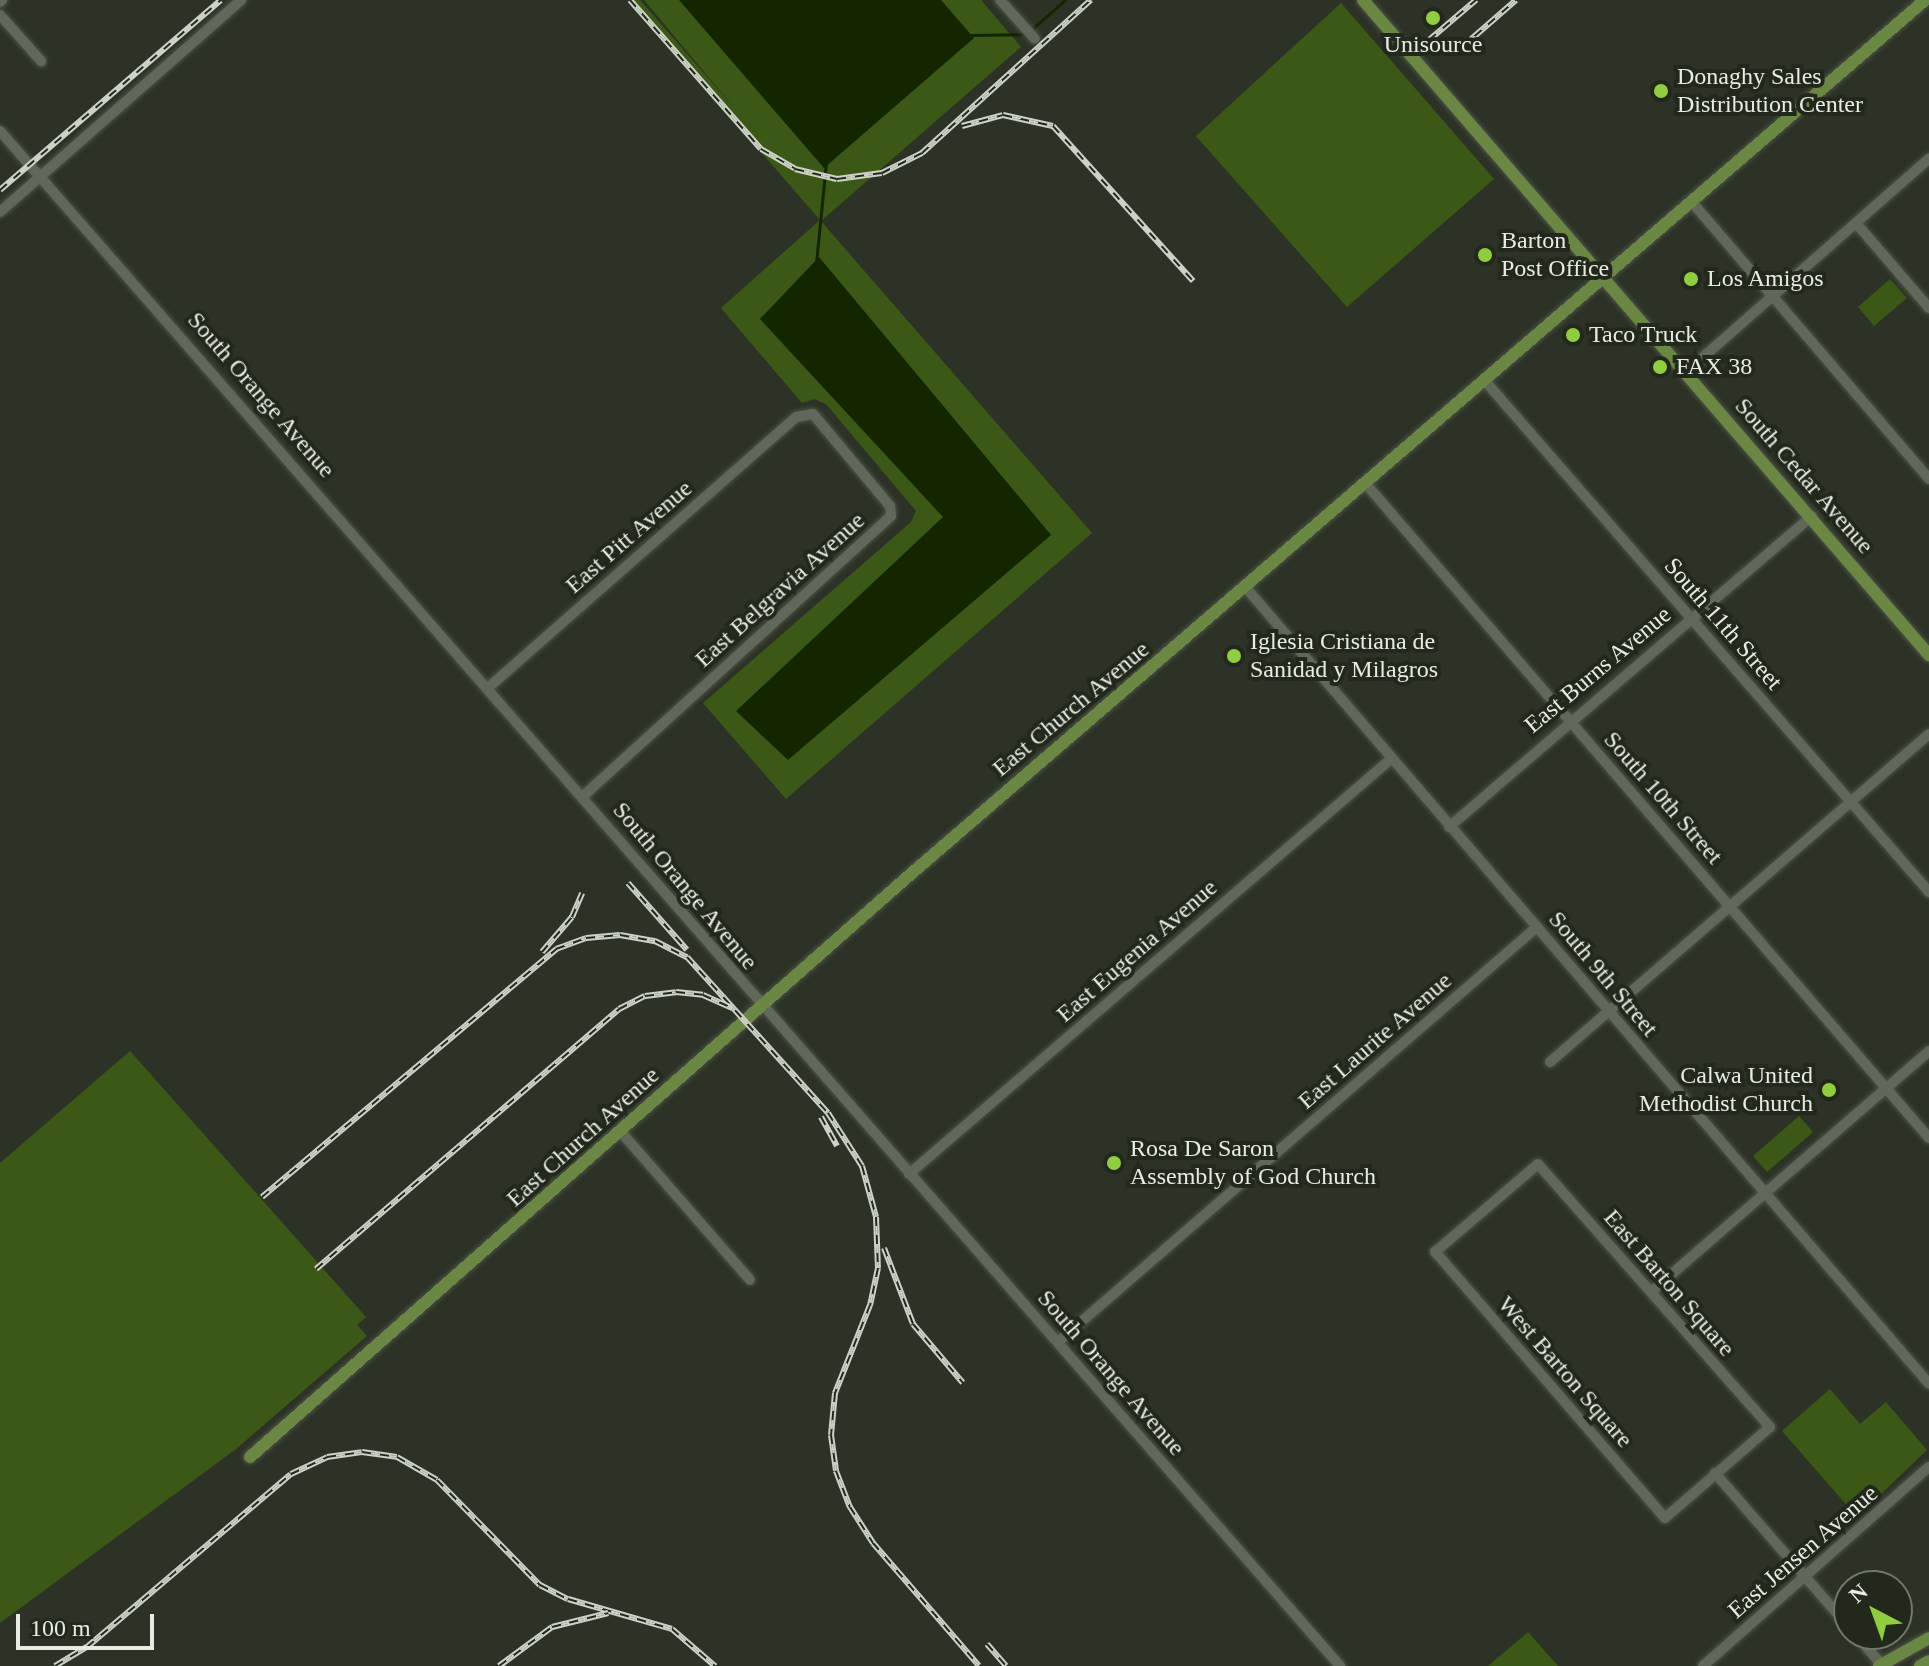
<!DOCTYPE html>
<html>
<head>
<meta charset="utf-8">
<style>
  body { margin:0 }
  #map { position:relative; width:1929px; height:1666px; overflow:hidden; background:#2c3326; font-family:Georgia,serif }
  div>[style] { position:absolute }
  .green>* { inset:0; background:#3c5817 }
  .water>* { inset:0; background:#142600 }
  .stream>* { height:3px; margin:-1.5px; padding:0 1.5px; transform-origin:1.5px; border-radius:1.5px; background:#142600 }
  .roads { filter:drop-shadow(0 0 2px #4c5145) drop-shadow(0 0 2px #4c5145) }
  .minor>* { height:10px; margin:-5px; padding:0 5px; transform-origin:5px; border-radius:5px; background:#606859 }
  .major>* { height:12px; margin:-6px; padding:0 6px; transform-origin:6px; border-radius:6px; background:#6a8843 }
  .rail>* { height:6px; margin-top:-3px; transform-origin:0; background:repeating-linear-gradient(90deg,#22291c 0 9px,#cdd2c9 0 18px); box-sizing:border-box; border-block:2px solid #cdd2c9 }
  .dots>* { width:22px; height:22px; translate:-50% -50%; box-sizing:border-box; border:4px solid #22291c; border-radius:50% }
  span { translate:-50% -50%; white-space:nowrap; text-align:center; line-height:1.15; -webkit-text-stroke:8px #22291c; paint-order:stroke }
  .poi-label { font-size:24px; color:#e7ece3 }
  .left { translate:0 -50%; text-align:left }
  .right { translate:-100% -50%; text-align:right }
  .street-label { font-size:24px; color:#e7ece3 }
  .north { position:absolute; left:1833px; top:1570px; width:80px; height:80px; box-sizing:border-box; background:#22291c; border:2px solid #71776c; border-radius:50%; rotate:319deg; font-size:22px; font-weight:700; line-height:32px; text-align:center; color:#e7ece3 }
  .north::after { content:''; display:block; margin:auto; width:28px; height:36px; background:#91cd40; clip-path:polygon(50% 0,100% 100%,50% 72%,0 100%) }
  .scale { position:absolute; left:16px; top:1614px; width:138px; height:36px; box-sizing:border-box; border:4px solid #e7ece3; border-top:0; padding-left:10px; font-size:24px; line-height:28px; white-space:nowrap; color:#e7ece3; -webkit-text-stroke:6px #22291c; paint-order:stroke }
</style>
</head>
<body>
<div id="map">
  <div class="green">
    <div style="clip-path:polygon(629px 0,640px 0,736px 110px,644px 0,981px 0,1021px 47px,821px 221px,1092px 533px,786px 799px,703px 703px,911px 522px,916px 511px,826px 404px,814px 399px,802px 403px,721px 308px,820px 220px)"></div>
    <div style="clip-path:polygon(1341px 3px,1494px 179px,1347px 307px,1196px 136px)"></div>
    <div style="clip-path:polygon(1890px 279px,1907px 298px,1874px 326px,1858px 307px)"></div>
    <div style="clip-path:polygon(130px 1051px,366px 1317px,357px 1325px,367px 1336px,236px 1449px,0 1623px,0 1163px)"></div>
    <div style="clip-path:polygon(1799px 1116px,1813px 1132px,1767px 1172px,1753px 1156px)"></div>
    <div style="clip-path:polygon(1830px 1389px,1860px 1424px,1886px 1402px,1927px 1450px,1857px 1517px,1782px 1431px)"></div>
    <div style="clip-path:polygon(1528px 1632px,1558px 1666px,1488px 1666px)"></div>
  </div>
  <div class="water">
    <div style="clip-path:polygon(679px 0,941px 0,974px 38px,824px 168px)"></div>
    <div style="clip-path:polygon(819px 257px,1051px 535px,788px 760px,736px 711px,943px 517px,760px 319px)"></div>
  </div>
  <div class="stream">
    <div style="left:1032px;top:29px;width:44px;rotate:-41.3deg"></div>
    <div style="left:971px;top:35px;width:55px;rotate:-1deg"></div>
    <div style="left:816px;top:263px;width:100px;rotate:-84.3deg"></div>
  </div>
  <div class="roads">
    <div class="minor">
      <div style="left:1000px;top:0;width:52px;rotate:48.1deg"></div>
      <div style="left:0;top:2px;width:3px;rotate:-45deg"></div>
      <div style="left:0;top:15px;width:62px;rotate:48.3deg"></div>
      <div style="left:0;top:131px;width:2038px;rotate:48.88deg"></div>
      <div style="left:1691px;top:201px;width:366px;rotate:49.4deg"></div>
      <div style="left:0;top:212px;width:321px;rotate:-41.3deg"></div>
      <div style="left:1856px;top:223px;width:112px;rotate:49.3deg"></div>
      <div style="left:1685px;top:373px;width:325px;rotate:-41.3deg"></div>
      <div style="left:1486px;top:382px;width:676px;rotate:49.02deg"></div>
      <div style="left:1366px;top:484px;width:863px;rotate:49.28deg"></div>
      <div style="left:1247px;top:589px;width:1047px;rotate:49.37deg"></div>
      <div style="left:489px;top:687px;width:409px;rotate:-41.3deg"></div>
      <div style="left:796px;top:417px;width:17px;rotate:-10deg"></div>
      <div style="left:813px;top:414px;width:120px;rotate:50.1deg"></div>
      <div style="left:890px;top:506px;width:10px;rotate:84deg"></div>
      <div style="left:891px;top:516px;width:415px;rotate:137.7deg"></div>
      <div style="left:1449px;top:827px;width:478px;rotate:-40.6deg"></div>
      <div style="left:1550px;top:1062px;width:501px;rotate:-40.87deg"></div>
      <div style="left:621px;top:1132px;width:196px;rotate:48.9deg"></div>
      <div style="left:1538px;top:1164px;width:351px;rotate:48.6deg"></div>
      <div style="left:1770px;top:1427px;width:139px;rotate:139.1deg"></div>
      <div style="left:1665px;top:1518px;width:352px;rotate:-130.8deg"></div>
      <div style="left:1435px;top:1252px;width:135px;rotate:-40.5deg"></div>
      <div style="left:909px;top:1174px;width:636px;rotate:-40.73deg"></div>
      <div style="left:1651px;top:1292px;width:368px;rotate:-40.9deg"></div>
      <div style="left:1058px;top:1342px;width:634px;rotate:-40.91deg"></div>
      <div style="left:1715px;top:1473px;width:204px;rotate:49deg"></div>
      <div style="left:1855px;top:1634px;width:43px;rotate:48.8deg"></div>
      <div style="left:1703px;top:1666px;width:301px;rotate:-41.4deg"></div>
    </div>
    <div class="major">
      <div style="left:1363px;top:0;width:866px;rotate:49.17deg"></div>
      <div style="left:250px;top:1457px;width:883px;rotate:-41.42deg"></div>
      <div style="left:912px;top:873px;width:1337px;rotate:-40.75deg"></div>
      <div style="left:1879px;top:1666px;width:57px;rotate:-29.2deg"></div>
      <div style="left:1920px;top:1666px;width:10px;rotate:-29deg"></div>
    </div>
  </div>
  <div class="rail">
    <div style="left:630px;top:0;width:198px;rotate:48.7deg"></div>
    <div style="left:761px;top:149px;width:39px;rotate:30deg"></div>
    <div style="left:795px;top:169px;width:43px;rotate:13.4deg"></div>
    <div style="left:837px;top:179px;width:45px;rotate:-7.6deg"></div>
    <div style="left:882px;top:173px;width:45px;rotate:-26.6deg"></div>
    <div style="left:922px;top:153px;width:228px;rotate:-42.2deg"></div>
    <div style="left:1429px;top:40px;width:62px;rotate:-40.4deg"></div>
    <div style="left:1461px;top:48px;width:73px;rotate:-41.1deg"></div>
    <div style="left:962px;top:126px;width:42px;rotate:-15deg"></div>
    <div style="left:1003px;top:115px;width:51px;rotate:12.4deg"></div>
    <div style="left:1053px;top:126px;width:209px;rotate:47.9deg"></div>
    <div style="left:0;top:190px;width:291px;rotate:-40.7deg"></div>
    <div style="left:628px;top:883px;width:89px;rotate:48.6deg"></div>
    <div style="left:542px;top:952px;width:46px;rotate:-49.4deg"></div>
    <div style="left:572px;top:917px;width:26px;rotate:-67deg"></div>
    <div style="left:821px;top:1117px;width:33px;rotate:61deg"></div>
    <div style="left:262px;top:1197px;width:385px;rotate:-40.1deg"></div>
    <div style="left:556px;top:949px;width:32px;rotate:-20deg"></div>
    <div style="left:586px;top:938px;width:34px;rotate:-5deg"></div>
    <div style="left:620px;top:935px;width:36px;rotate:10deg"></div>
    <div style="left:655px;top:941px;width:36px;rotate:27deg"></div>
    <div style="left:687px;top:957px;width:210px;rotate:47.9deg"></div>
    <div style="left:828px;top:1113px;width:63px;rotate:57.3deg"></div>
    <div style="left:862px;top:1166px;width:53px;rotate:74.6deg"></div>
    <div style="left:876px;top:1217px;width:51px;rotate:87.8deg"></div>
    <div style="left:878px;top:1268px;width:38px;rotate:102deg"></div>
    <div style="left:870px;top:1305px;width:95px;rotate:111.7deg"></div>
    <div style="left:835px;top:1393px;width:42px;rotate:95.4deg"></div>
    <div style="left:831px;top:1435px;width:36px;rotate:82deg"></div>
    <div style="left:836px;top:1471px;width:39px;rotate:69deg"></div>
    <div style="left:850px;top:1507px;width:43px;rotate:57.4deg"></div>
    <div style="left:873px;top:1543px;width:162px;rotate:49.2deg"></div>
    <div style="left:884px;top:1248px;width:81px;rotate:69.1deg"></div>
    <div style="left:913px;top:1324px;width:77px;rotate:49.7deg"></div>
    <div style="left:316px;top:1269px;width:399px;rotate:-40.6deg"></div>
    <div style="left:619px;top:1009px;width:29px;rotate:-27deg"></div>
    <div style="left:645px;top:996px;width:31px;rotate:-7deg"></div>
    <div style="left:676px;top:992px;width:27px;rotate:6deg"></div>
    <div style="left:703px;top:995px;width:32px;rotate:24deg"></div>
    <div style="left:987px;top:1644px;width:29px;rotate:49deg"></div>
    <div style="left:55px;top:1666px;width:37px;rotate:-31deg"></div>
    <div style="left:87px;top:1647px;width:267px;rotate:-40.3deg"></div>
    <div style="left:291px;top:1474px;width:40px;rotate:-25deg"></div>
    <div style="left:327px;top:1457px;width:35px;rotate:-8deg"></div>
    <div style="left:362px;top:1452px;width:35px;rotate:8deg"></div>
    <div style="left:397px;top:1457px;width:46px;rotate:29.9deg"></div>
    <div style="left:437px;top:1480px;width:147px;rotate:45.6deg"></div>
    <div style="left:540px;top:1585px;width:31px;rotate:27deg"></div>
    <div style="left:568px;top:1599px;width:108px;rotate:16.1deg"></div>
    <div style="left:672px;top:1629px;width:57px;rotate:40.7deg"></div>
    <div style="left:499px;top:1666px;width:66px;rotate:-36.3deg"></div>
    <div style="left:552px;top:1627px;width:58px;rotate:-14deg"></div>
  </div>
  <div class="dots">
    <div style="left:1433px;top:18px;background:#91cd40"></div>
    <div style="left:1661px;top:91px;background:#91cd40"></div>
    <div style="left:1485px;top:255px;background:#91cd40"></div>
    <div style="left:1691px;top:279px;background:#91cd40"></div>
    <div style="left:1573px;top:335px;background:#91cd40"></div>
    <div style="left:1660px;top:367px;background:#91cd40"></div>
    <div style="left:1234px;top:656px;background:#91cd40"></div>
    <div style="left:1829px;top:1090px;background:#91cd40"></div>
    <div style="left:1114px;top:1163px;background:#91cd40"></div>
  </div>
  <div class="poi-label">
    <span style="left:1433px;top:45px">Unisource</span>
    <span class="left" style="left:1677px;top:91px">Donaghy Sales<br>Distribution Center</span>
    <span class="left" style="left:1501px;top:255px">Barton<br>Post Office</span>
    <span class="left" style="left:1707px;top:279px">Los Amigos</span>
    <span class="left" style="left:1589px;top:335px">Taco Truck</span>
    <span class="left" style="left:1676px;top:367px">FAX 38</span>
    <span class="left" style="left:1250px;top:656px">Iglesia Cristiana de<br>Sanidad y Milagros</span>
    <span class="right" style="left:1813px;top:1090px">Calwa United<br>Methodist Church</span>
    <span class="left" style="left:1130px;top:1163px">Rosa De Saron<br>Assembly of God Church</span>
  </div>
  <div class="street-label">
    <span style="left:261px;top:395px;rotate:49deg">South Orange Avenue</span>
    <span style="left:1804px;top:476px;rotate:49deg">South Cedar Avenue</span>
    <span style="left:629px;top:537px;rotate:-41deg">East Pitt Avenue</span>
    <span style="left:780px;top:590px;rotate:-42deg">East Belgravia Avenue</span>
    <span style="left:1723px;top:624px;rotate:49deg">South 11th Street</span>
    <span style="left:1598px;top:670px;rotate:-40deg">East Burns Avenue</span>
    <span style="left:1071px;top:709px;rotate:-40deg">East Church Avenue</span>
    <span style="left:1663px;top:798px;rotate:49deg">South 10th Street</span>
    <span style="left:685px;top:886px;rotate:50deg">South Orange Avenue</span>
    <span style="left:1137px;top:951px;rotate:-41deg">East Eugenia Avenue</span>
    <span style="left:1603px;top:974px;rotate:50deg">South 9th Street</span>
    <span style="left:1375px;top:1041px;rotate:-41deg">East Laurite Avenue</span>
    <span style="left:583px;top:1137px;rotate:-42deg">East Church Avenue</span>
    <span style="left:1669px;top:1283px;rotate:49deg">East Barton Square</span>
    <span style="left:1565px;top:1372px;rotate:49deg">West Barton Square</span>
    <span style="left:1111px;top:1373px;rotate:49deg">South Orange Avenue</span>
    <span style="left:1803px;top:1552px;rotate:-41deg">East Jensen Avenue</span>
  </div>
  <div class="north">N</div>
  <div class="scale">100 m</div>
</div>
</body>
</html>
